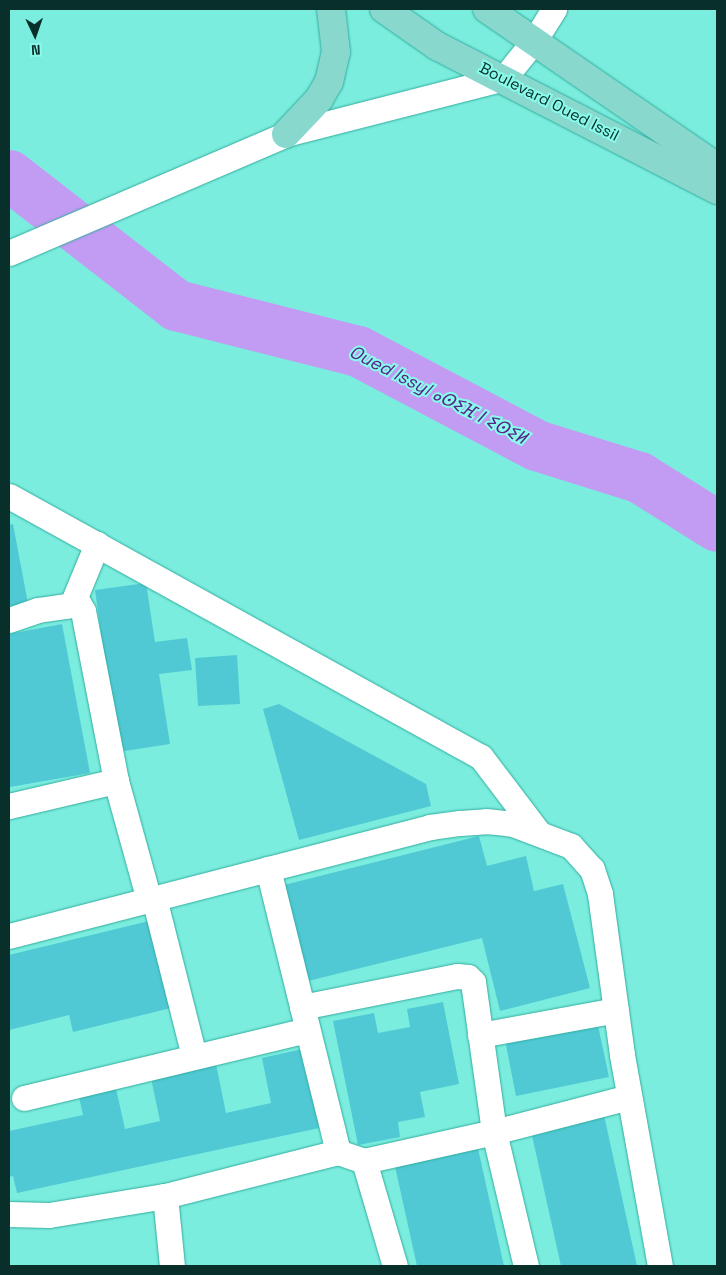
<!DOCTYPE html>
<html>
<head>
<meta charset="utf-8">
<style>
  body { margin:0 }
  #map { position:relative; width:726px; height:1275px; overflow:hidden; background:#7bedde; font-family:"Space Grotesk","Noto Sans Tifinagh",sans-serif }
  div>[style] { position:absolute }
  .river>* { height:51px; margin:-25.5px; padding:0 25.5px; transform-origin:25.5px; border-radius:25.5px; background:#c29bf3 }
  .building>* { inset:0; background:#50c9d4 }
  .roads { filter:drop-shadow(0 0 1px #32ad9f) drop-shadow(0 0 1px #32ad9f) }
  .minor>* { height:25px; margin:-12.5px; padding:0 12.5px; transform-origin:12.5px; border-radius:12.5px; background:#fff }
  .primary>* { height:28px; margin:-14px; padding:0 14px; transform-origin:14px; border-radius:14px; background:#88d8ce }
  span { translate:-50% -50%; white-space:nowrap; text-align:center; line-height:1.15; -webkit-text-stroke:4px #89fbeb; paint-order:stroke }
  .street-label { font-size:16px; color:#092f2b }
  .water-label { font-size:18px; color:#5a258b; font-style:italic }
  .frame { position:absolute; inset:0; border:10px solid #092f2b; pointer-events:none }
  .north { position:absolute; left:10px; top:10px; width:50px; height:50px; -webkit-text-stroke:4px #89fbeb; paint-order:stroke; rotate:177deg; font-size:14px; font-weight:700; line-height:20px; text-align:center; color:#092f2b }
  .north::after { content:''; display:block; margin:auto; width:18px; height:22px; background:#092f2b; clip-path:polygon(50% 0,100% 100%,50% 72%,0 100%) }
</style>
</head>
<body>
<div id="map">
  <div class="river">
    <div style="left:9px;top:175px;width:212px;rotate:37.9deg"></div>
    <div style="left:176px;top:305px;width:188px;rotate:14.2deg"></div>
    <div style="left:358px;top:351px;width:201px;rotate:27.8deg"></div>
    <div style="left:536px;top:445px;width:108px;rotate:17.3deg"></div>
    <div style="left:639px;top:477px;width:92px;rotate:32.1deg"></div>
  </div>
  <div class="building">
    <div style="clip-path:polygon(13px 524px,29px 609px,9px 613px,9px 525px)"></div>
    <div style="clip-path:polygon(146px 583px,155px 642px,187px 638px,192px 670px,159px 674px,170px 744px,118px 752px,95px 590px)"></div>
    <div style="clip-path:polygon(62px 624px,90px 773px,10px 787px,9px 634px)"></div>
    <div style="clip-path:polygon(237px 655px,240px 704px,198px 706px,195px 658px)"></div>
    <div style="clip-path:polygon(279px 704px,426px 784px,431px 806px,299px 840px,263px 709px)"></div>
    <div style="clip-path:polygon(479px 836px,487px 866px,526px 856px,534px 891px,563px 884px,590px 988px,500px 1011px,482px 938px,308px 981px,284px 885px)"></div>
    <div style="clip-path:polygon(149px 921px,171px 1008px,73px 1032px,69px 1015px,9px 1030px,9px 955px)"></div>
    <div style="clip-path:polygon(443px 1002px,459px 1084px,420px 1092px,425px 1117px,398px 1122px,400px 1137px,358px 1145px,333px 1021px,374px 1013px,378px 1033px,410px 1027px,407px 1009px)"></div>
    <div style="clip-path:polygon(596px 1016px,609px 1077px,516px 1096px,504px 1035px)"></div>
    <div style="clip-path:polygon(307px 1048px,324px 1127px,17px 1193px,13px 1176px,9px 1177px,9px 1131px,83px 1115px,78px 1092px,115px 1084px,125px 1129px,160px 1121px,151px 1078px,216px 1064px,226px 1113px,271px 1103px,262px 1058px)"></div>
    <div style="clip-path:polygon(604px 1115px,637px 1266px,561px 1266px,531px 1131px)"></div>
    <div style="clip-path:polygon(477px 1144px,504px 1266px,417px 1266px,394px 1162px)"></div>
  </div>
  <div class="roads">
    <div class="minor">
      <div style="left:9px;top:253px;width:301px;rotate:-23.2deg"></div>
      <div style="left:286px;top:134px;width:225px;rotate:-14.4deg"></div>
      <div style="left:504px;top:78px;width:48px;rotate:-51deg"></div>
      <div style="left:534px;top:41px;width:38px;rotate:-58deg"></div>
      <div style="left:9px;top:496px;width:539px;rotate:28.94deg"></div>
      <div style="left:481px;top:757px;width:94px;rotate:52.8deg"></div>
      <div style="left:73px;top:602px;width:63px;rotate:-67.5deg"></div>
      <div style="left:9px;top:620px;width:31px;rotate:-19deg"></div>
      <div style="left:38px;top:610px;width:41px;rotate:-8.3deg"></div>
      <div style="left:79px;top:604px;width:8px;rotate:60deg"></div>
      <div style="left:83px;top:611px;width:173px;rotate:79deg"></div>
      <div style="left:9px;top:806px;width:110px;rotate:-13.2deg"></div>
      <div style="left:116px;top:781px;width:123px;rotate:74.5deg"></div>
      <div style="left:268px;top:869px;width:292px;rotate:76.1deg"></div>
      <div style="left:154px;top:898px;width:163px;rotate:75.8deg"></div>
      <div style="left:9px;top:936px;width:435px;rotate:-14.5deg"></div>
      <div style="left:430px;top:827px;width:30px;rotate:-8deg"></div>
      <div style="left:460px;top:823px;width:26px;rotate:-4deg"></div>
      <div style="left:486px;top:821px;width:27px;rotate:6deg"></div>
      <div style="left:513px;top:824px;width:62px;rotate:20.8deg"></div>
      <div style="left:571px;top:846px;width:31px;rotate:48deg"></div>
      <div style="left:592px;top:869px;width:26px;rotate:72deg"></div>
      <div style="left:600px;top:894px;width:162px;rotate:82.2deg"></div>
      <div style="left:622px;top:1055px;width:214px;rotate:79.8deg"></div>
      <div style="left:302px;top:1007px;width:158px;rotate:-11.3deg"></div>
      <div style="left:457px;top:976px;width:11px;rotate:5deg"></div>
      <div style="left:468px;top:977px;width:7px;rotate:45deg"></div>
      <div style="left:473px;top:982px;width:151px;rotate:82deg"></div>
      <div style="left:494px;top:1132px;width:138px;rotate:76.6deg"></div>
      <div style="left:480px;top:1035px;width:138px;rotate:-10.4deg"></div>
      <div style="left:24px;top:1098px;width:291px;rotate:-13.5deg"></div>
      <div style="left:364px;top:1161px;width:133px;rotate:-12.6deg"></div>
      <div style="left:494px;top:1132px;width:139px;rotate:-14.5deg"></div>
      <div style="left:165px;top:1196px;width:70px;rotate:84.3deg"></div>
      <div style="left:9px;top:1214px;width:40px;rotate:1.4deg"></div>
      <div style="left:49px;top:1215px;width:118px;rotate:-9.3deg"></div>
      <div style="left:165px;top:1196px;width:179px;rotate:-14.3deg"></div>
      <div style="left:338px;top:1152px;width:28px;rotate:19deg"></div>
      <div style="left:364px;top:1161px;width:109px;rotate:73.6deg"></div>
    </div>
    <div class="primary">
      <div style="left:384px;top:9px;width:65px;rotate:34.9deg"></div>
      <div style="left:437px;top:46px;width:315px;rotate:27.2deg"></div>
      <div style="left:487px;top:9px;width:279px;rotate:34.5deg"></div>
      <div style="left:286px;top:134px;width:48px;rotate:-46.7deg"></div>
      <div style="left:319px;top:99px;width:20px;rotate:-60deg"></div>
      <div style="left:329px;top:82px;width:31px;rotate:-77deg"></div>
      <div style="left:336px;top:52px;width:43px;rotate:-96.6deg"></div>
    </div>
  </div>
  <div class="street-label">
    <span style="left:549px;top:102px;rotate:27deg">Boulevard Oued Issil</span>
  </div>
  <div class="water-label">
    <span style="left:438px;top:395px;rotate:27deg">Oued Issyl ⴰⵙⵉⴼ ⵏ ⵉⵙⵉⵍ</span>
  </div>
  <div class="frame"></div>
  <div class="north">N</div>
</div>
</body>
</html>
